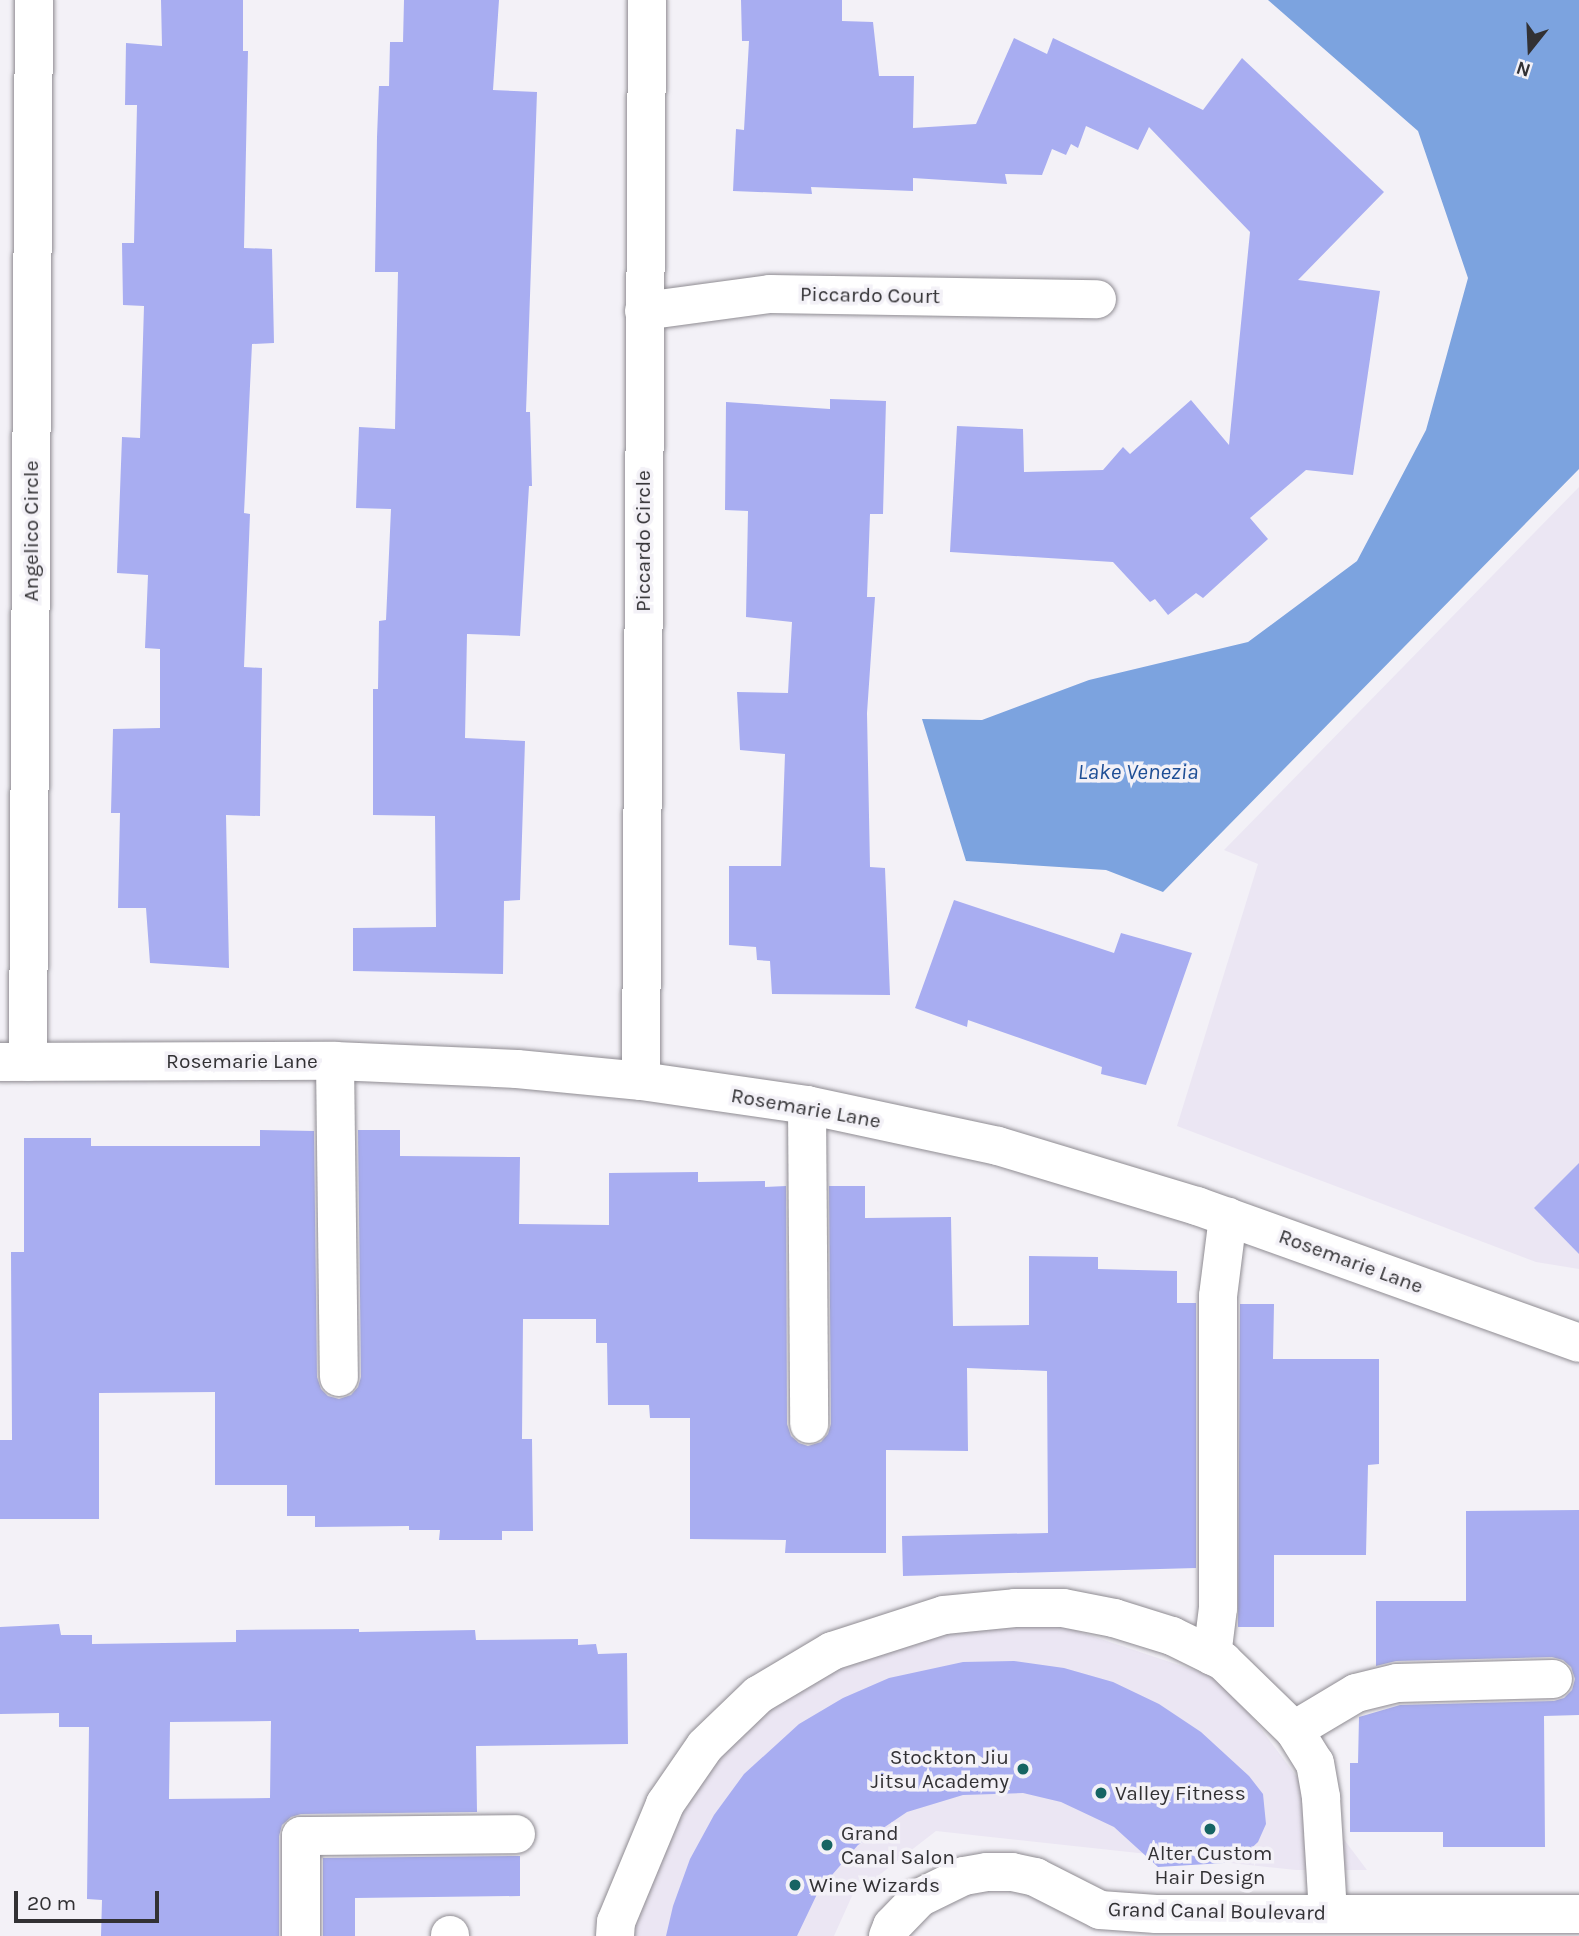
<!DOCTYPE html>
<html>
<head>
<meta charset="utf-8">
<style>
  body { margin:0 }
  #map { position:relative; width:1579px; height:1936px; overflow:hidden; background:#f3f1f7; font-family:Karla,sans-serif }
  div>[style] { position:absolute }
  .built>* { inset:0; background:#ebe6f3 }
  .water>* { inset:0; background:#7ca3df }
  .building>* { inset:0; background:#a8adf1 }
  .roads { filter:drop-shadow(0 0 2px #8f8c92) drop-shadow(0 0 2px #8f8c92) }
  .minor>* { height:38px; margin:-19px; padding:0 19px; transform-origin:19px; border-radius:19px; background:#fff }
  .dots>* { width:19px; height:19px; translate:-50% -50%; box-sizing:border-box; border:4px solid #f3f1f7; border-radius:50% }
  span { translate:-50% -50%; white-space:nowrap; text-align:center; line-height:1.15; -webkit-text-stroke:7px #f3f1f7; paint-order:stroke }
  .street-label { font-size:21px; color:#323134 }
  .poi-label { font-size:21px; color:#323134 }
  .right { translate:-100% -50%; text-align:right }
  .left { translate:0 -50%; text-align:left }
  .water-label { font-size:23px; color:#1e4e95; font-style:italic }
  .north { position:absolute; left:1495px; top:14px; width:70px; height:70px; -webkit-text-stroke:5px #f3f1f7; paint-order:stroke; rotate:198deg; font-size:19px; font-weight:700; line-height:28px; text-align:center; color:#323134 }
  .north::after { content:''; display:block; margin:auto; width:24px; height:32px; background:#323134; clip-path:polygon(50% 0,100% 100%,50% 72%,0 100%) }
  .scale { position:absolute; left:14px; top:1891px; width:145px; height:32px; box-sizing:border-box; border:4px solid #323134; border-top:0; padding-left:9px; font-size:21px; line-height:24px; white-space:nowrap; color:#323134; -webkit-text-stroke:5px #f3f1f7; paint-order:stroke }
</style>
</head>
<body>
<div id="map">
  <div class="built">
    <div style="clip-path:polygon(1579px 487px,1579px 1269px,1536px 1262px,1177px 1126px,1258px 864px,1224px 850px)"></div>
    <div style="clip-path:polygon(1002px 1606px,1224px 1680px,1367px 1870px,1296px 1870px,936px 1831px,852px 1896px,834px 1936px,606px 1936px,680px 1762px,821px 1645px)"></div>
  </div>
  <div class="water">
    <div style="clip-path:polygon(1268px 0,1579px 0,1579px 469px,1163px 892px,1106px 870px,966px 861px,922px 719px,982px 720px,1089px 680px,1248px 642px,1357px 561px,1426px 430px,1468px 278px,1418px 131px)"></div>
  </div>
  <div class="building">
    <div style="clip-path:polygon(161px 0,243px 0,243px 51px,248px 51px,244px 248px,272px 249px,274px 343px,252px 344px,244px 513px,250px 514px,244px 667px,262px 668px,260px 816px,226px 815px,229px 968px,150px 963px,146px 908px,118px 908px,120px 813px,111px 813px,113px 729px,160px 728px,160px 649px,145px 648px,148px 575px,117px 573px,122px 437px,140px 438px,144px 306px,123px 305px,122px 243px,134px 243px,137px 105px,125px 105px,126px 43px,162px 46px)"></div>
    <div style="clip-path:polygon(404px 0,499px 0,493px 90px,537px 92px,526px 412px,530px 412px,532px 486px,529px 486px,520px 636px,467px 634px,465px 738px,525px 741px,520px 900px,504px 901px,503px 974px,353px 971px,353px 928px,436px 927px,435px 816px,373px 815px,373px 689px,378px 689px,379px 621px,386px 620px,391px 509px,356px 508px,359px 427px,395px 429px,398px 272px,375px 272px,377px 137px,379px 86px,389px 86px,390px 42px,403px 42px)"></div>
    <div style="clip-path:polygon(741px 0,842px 0,842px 21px,873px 22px,879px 76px,914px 76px,913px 128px,976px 124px,1014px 38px,1047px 54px,1053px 38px,1203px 110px,1242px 58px,1384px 192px,1298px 280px,1380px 291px,1353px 475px,1306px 470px,1250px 518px,1268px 539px,1203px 598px,1196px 593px,1168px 615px,1155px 599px,1150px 602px,1113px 562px,950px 552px,957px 426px,1023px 429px,1024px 472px,1103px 470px,1123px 447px,1130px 454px,1191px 400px,1229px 445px,1250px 232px,1149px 127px,1138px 150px,1086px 126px,1078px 148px,1071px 144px,1066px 155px,1052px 149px,1042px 175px,1005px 174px,1007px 184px,913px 178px,913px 191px,811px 187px,812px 194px,733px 191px,736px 129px,744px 130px,749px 41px,742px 41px)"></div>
    <div style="clip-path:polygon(830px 399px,886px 401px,883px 514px,870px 514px,867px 597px,875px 597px,867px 713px,870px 867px,885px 868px,890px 995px,772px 994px,770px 961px,757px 960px,756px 947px,729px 945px,729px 866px,781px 866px,785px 754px,740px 750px,737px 692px,788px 693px,792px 622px,746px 617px,748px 511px,725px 510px,726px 402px,830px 409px)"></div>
    <div style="clip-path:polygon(954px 900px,1114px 953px,1121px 933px,1192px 953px,1146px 1085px,1101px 1074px,1102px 1067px,968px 1020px,967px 1027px,915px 1008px)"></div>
    <div style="clip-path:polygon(260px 1130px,314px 1131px,317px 1377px,321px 1389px,328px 1396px,339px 1399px,351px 1395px,358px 1387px,361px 1377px,358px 1130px,400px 1130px,400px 1156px,520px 1157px,519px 1224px,609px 1225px,609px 1173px,698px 1172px,698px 1182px,765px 1181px,765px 1187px,786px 1186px,787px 1424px,791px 1436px,799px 1443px,808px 1446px,821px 1442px,828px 1434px,831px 1424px,829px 1186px,865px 1186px,865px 1218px,951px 1217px,953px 1326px,1029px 1325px,1029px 1256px,1098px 1257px,1098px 1269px,1177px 1271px,1177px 1303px,1196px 1303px,1196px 1568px,903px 1576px,902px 1536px,1048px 1533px,1047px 1371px,967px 1368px,968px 1451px,886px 1450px,886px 1553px,785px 1553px,786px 1540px,690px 1539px,690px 1418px,650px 1418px,649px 1405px,608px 1405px,607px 1343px,596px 1343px,596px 1319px,523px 1319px,522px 1439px,532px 1439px,533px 1531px,502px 1531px,502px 1540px,439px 1540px,440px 1530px,409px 1530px,409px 1526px,315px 1527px,315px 1516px,287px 1516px,287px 1485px,215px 1485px,215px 1392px,99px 1393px,99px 1519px,0 1519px,0 1440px,12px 1440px,11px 1252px,24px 1252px,24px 1138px,91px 1138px,91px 1146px,260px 1146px)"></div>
    <div style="clip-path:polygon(1579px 1163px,1579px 1254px,1534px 1208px)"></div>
    <div style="clip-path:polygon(1240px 1304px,1274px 1304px,1273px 1359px,1379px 1359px,1379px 1464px,1368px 1465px,1366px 1555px,1274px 1555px,1274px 1627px,1238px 1627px)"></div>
    <div style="clip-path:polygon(1579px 1510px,1579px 1715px,1544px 1716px,1545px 1847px,1443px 1847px,1443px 1832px,1350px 1832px,1350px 1763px,1358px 1763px,1359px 1717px,1400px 1705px,1554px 1701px,1564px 1698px,1572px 1690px,1575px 1679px,1571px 1667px,1563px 1660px,1552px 1657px,1396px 1661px,1376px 1666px,1376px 1601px,1466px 1601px,1466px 1511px)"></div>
    <div style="clip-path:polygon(evenodd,59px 1624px,61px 1635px,92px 1635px,92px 1644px,236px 1642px,236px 1630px,359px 1629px,359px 1632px,475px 1630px,476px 1640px,578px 1639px,578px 1645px,596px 1644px,598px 1654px,627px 1653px,628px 1744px,476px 1746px,477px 1812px,301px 1814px,291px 1817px,282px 1825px,279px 1836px,279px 1936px,101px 1936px,102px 1900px,87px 1899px,89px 1727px,59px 1727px,59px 1713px,0 1714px,0 1627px,59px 1624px,271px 1721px,270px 1798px,169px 1799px,170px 1722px,271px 1721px)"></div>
    <div style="clip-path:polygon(1014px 1661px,1064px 1668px,1113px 1682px,1159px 1704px,1201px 1732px,1249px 1776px,1263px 1794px,1266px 1824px,1258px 1842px,1243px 1856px,1224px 1863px,1158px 1867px,1114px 1827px,1061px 1802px,1023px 1793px,963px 1795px,907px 1812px,858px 1845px,819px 1890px,797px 1936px,666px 1936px,673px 1906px,690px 1859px,714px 1815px,744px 1774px,799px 1724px,843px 1698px,889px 1678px,963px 1662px)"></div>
    <div style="clip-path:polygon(520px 1856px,520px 1896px,355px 1898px,355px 1936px,323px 1936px,323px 1858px)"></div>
  </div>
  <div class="roads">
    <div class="minor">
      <div style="left:644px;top:311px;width:127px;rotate:-7.7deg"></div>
      <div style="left:770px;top:294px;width:327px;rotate:0.9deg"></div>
      <div style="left:335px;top:1061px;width:316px;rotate:89.3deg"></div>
      <div style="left:0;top:1062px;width:335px;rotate:-0.2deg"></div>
      <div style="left:335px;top:1061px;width:182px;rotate:2.5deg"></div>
      <div style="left:517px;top:1069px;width:125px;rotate:5.5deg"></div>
      <div style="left:641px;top:1081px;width:168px;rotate:8.2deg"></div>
      <div style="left:807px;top:1105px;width:195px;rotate:12.1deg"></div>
      <div style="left:998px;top:1146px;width:208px;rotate:16.8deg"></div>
      <div style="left:1197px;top:1206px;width:406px;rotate:19.7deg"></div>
      <div style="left:28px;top:1062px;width:1062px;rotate:-89.68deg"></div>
      <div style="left:641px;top:1081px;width:1081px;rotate:-89.68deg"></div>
      <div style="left:807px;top:1105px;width:319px;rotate:89.6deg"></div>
      <div style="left:1212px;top:1656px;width:48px;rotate:-82.9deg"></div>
      <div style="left:1218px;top:1608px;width:312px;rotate:-90deg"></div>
      <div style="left:1218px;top:1296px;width:80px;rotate:-82.8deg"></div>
      <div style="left:1294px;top:1730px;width:72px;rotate:-30.8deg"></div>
      <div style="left:1356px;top:1693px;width:42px;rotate:-13.7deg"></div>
      <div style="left:1397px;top:1683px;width:156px;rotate:-1.5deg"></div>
      <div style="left:301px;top:1936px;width:100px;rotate:-90deg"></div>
      <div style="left:301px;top:1836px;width:215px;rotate:-0.5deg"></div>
      <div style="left:450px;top:1936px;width:1px;rotate:-90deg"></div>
      <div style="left:615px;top:1936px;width:14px;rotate:-86deg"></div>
      <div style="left:616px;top:1922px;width:128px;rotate:-67.4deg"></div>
      <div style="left:665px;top:1804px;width:70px;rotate:-55.4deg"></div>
      <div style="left:705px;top:1746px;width:74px;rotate:-43.9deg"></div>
      <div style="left:758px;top:1695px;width:86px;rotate:-30.7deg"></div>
      <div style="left:832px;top:1651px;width:118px;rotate:-17.8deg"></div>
      <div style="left:944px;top:1615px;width:71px;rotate:-5.6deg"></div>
      <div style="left:1015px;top:1608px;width:48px"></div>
      <div style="left:1063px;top:1608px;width:52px;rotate:11.1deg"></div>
      <div style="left:1114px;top:1618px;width:61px;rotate:17.2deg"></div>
      <div style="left:1172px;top:1636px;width:57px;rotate:26.1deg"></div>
      <div style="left:1223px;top:1661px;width:99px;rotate:44.2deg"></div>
      <div style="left:1294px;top:1730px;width:39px;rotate:58deg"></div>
      <div style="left:1315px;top:1763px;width:36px;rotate:80deg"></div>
      <div style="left:1321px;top:1798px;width:116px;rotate:86.5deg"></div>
      <div style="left:888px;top:1936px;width:11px;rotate:-68deg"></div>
      <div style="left:892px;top:1926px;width:39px;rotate:-46deg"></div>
      <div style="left:919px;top:1898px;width:50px;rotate:-26.1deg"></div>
      <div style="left:964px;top:1876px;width:23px;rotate:-10deg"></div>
      <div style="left:987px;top:1872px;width:25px"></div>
      <div style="left:1012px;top:1872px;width:24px;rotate:12deg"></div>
      <div style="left:1035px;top:1877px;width:73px;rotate:26.9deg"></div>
      <div style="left:1100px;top:1910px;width:56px;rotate:4.1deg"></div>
      <div style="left:1156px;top:1914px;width:423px"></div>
    </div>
  </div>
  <div class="dots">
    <div style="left:1023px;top:1769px;background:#166463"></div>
    <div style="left:1101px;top:1793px;background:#166463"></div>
    <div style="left:1210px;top:1829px;background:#166463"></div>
    <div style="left:827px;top:1845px;background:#166463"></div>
    <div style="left:795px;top:1885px;background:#166463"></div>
  </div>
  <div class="street-label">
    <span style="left:870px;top:295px;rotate:1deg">Piccardo Court</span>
    <span style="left:31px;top:531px;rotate:-90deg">Angelico Circle</span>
    <span style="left:643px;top:541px;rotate:-90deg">Piccardo Circle</span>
    <span style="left:242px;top:1061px">Rosemarie Lane</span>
    <span style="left:806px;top:1108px;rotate:10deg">Rosemarie Lane</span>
    <span style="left:1351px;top:1261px;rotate:20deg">Rosemarie Lane</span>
    <span style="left:1217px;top:1911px;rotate:1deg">Grand Canal Boulevard</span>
  </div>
  <div class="poi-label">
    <span class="right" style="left:1009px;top:1769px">Stockton Jiu<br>Jitsu Academy</span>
    <span class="left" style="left:1115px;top:1793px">Valley Fitness</span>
    <span class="left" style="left:841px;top:1845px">Grand<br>Canal Salon</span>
    <span style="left:1210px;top:1865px">Alter Custom<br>Hair Design</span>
    <span class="left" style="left:809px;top:1885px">Wine Wizards</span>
  </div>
  <div class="water-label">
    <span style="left:1138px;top:772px">Lake Venezia</span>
  </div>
  <div class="north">N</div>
  <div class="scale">20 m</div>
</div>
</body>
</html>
